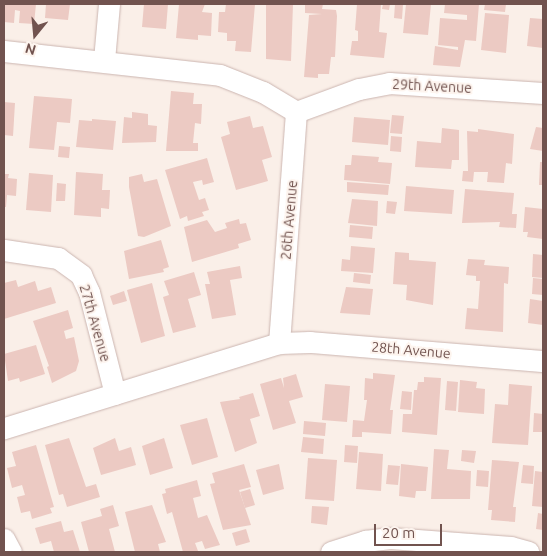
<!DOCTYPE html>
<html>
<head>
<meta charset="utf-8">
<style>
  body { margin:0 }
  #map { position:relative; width:547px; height:556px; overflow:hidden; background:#faefe8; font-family:Ubuntu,sans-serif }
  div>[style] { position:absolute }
  .building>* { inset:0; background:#eccac3 }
  .roads { filter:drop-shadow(0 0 1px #cbb5b0) drop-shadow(0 0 1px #cbb5b0) }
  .minor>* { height:21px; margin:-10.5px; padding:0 10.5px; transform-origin:10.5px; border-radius:10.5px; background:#fff }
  span { translate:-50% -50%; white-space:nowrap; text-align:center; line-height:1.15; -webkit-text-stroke:4px #fdf4ee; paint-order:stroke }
  .street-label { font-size:14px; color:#71534f }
  .frame { position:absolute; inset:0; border:5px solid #71534f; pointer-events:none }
  .north { position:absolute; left:10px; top:10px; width:50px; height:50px; -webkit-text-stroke:4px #fdf4ee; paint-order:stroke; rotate:197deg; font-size:14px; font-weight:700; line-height:20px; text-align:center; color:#71534f }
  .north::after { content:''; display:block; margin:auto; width:18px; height:22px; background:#71534f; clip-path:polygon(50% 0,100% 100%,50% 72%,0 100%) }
  .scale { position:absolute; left:374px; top:524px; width:68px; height:22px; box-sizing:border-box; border:2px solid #71534f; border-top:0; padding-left:6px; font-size:15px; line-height:18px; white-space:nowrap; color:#71534f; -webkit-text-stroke:4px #fdf4ee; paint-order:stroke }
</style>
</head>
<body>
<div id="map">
  <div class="building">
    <div style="clip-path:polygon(4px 4px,36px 4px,34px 24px,19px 23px,20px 11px,15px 10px,14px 23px,4px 22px)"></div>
    <div style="clip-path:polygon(46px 4px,70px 4px,68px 20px,45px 18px)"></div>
    <div style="clip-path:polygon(144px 4px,168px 4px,166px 29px,142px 27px)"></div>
    <div style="clip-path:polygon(179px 4px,205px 4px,202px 12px,212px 13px,211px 36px,198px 35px,198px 40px,176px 38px)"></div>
    <div style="clip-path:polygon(226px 4px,255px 4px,251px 52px,235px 51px,236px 41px,227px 41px,227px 33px,218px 32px,219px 12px,225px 12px)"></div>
    <div style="clip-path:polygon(266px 4px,293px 4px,291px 61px,266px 59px)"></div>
    <div style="clip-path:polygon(305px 4px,323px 4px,322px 9px,336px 10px,337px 16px,335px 57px,331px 57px,329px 74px,318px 74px,318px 78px,304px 77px,309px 15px,322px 14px,305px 13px)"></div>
    <div style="clip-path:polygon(357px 4px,381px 4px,379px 32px,387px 33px,384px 58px,350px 55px,352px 41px,358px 41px,358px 31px,355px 30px)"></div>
    <div style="clip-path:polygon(383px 4px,390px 4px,389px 10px,382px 9px)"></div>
    <div style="clip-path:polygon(395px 4px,403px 4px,402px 19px,394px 18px)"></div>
    <div style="clip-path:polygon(406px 4px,431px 4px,428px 35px,403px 33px)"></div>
    <div style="clip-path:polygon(445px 4px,479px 4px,476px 41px,465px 40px,460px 67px,433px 65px,435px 46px,458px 50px,458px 47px,438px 45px,440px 18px,467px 20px,467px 15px,444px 13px)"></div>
    <div style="clip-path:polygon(485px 4px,506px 4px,505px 12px,484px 10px)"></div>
    <div style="clip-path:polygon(485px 13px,509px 15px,506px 53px,481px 50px)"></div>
    <div style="clip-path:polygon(530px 18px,543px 19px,543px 48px,527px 46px)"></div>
    <div style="clip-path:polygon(171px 91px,194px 93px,193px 104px,202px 104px,201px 124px,195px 123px,193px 143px,198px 143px,198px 151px,166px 151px)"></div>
    <div style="clip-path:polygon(34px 96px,72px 99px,70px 123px,57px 122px,54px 150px,29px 148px)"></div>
    <div style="clip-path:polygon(4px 102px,15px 103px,13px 136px,4px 135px)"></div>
    <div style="clip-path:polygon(132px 112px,148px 114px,148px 125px,157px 126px,156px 142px,122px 143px,124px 117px,132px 118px)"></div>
    <div style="clip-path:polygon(392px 115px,404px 116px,402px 134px,390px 133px)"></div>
    <div style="clip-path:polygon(250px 116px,253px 128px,263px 126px,272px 157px,262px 160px,268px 181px,236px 190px,221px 137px,230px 134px,227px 122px)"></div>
    <div style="clip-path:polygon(354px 117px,390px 120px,388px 145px,352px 142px)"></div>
    <div style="clip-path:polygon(92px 119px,116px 121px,113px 150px,76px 147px,79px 120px,92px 121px)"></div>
    <div style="clip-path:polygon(536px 127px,543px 128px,543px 151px,530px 149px)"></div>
    <div style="clip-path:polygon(442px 128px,459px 130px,459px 160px,452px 160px,451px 169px,415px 167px,417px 141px,441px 143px)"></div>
    <div style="clip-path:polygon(478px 129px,514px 134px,512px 164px,506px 163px,504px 183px,487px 182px,488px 172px,474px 172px,473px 182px,462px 181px,463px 171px,468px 171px,467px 131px,478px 132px)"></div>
    <div style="clip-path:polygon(391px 136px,402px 137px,401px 152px,390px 151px)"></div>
    <div style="clip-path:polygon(59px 146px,70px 147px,69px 158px,58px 157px)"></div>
    <div style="clip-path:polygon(352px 155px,379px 157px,378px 162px,392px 163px,390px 184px,344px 180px,345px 165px,351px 165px)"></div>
    <div style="clip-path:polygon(207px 158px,214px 182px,203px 185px,202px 180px,193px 182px,199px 200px,205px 198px,209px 210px,202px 212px,204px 216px,188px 221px,187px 216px,180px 219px,165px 170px)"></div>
    <div style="clip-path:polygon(540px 162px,543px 162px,543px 185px,539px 185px)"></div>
    <div style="clip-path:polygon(76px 172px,103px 174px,102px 190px,110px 190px,109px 209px,101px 208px,101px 217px,74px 215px)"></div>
    <div style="clip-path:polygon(29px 173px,53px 175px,51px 212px,26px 210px)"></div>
    <div style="clip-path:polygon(4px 174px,9px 174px,8px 178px,17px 179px,16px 196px,7px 195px,6px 207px,4px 207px)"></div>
    <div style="clip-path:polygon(142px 174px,144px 182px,157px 179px,171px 226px,144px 237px,138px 236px,129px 187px,129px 177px)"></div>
    <div style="clip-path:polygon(347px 182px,389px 185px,388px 195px,347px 192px)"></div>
    <div style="clip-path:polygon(57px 183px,66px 184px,65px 201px,56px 201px)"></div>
    <div style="clip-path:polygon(406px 186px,454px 190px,452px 214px,404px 211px)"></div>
    <div style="clip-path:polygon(465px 189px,514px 193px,512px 214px,517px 214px,516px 228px,499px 227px,500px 222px,462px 223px)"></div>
    <div style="clip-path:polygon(352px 199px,378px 201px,377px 226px,348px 223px)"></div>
    <div style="clip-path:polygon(387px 201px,397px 202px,395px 214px,386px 213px)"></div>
    <div style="clip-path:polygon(525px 207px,543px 209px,543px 239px,527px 237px,528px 232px,523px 232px)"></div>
    <div style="clip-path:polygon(239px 219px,240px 224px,246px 223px,251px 240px,238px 244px,239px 248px,192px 262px,184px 227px,207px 220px,215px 232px,227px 228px,225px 223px)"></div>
    <div style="clip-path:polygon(350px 225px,373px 227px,372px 239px,349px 237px)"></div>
    <div style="clip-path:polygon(161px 240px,169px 267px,163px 269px,164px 272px,129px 279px,124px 251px)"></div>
    <div style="clip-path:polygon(351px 246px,375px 248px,373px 273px,341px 271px,342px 259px,350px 260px)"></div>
    <div style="clip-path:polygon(395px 252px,409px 253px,409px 260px,436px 262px,433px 305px,406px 300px,407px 285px,393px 284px)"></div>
    <div style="clip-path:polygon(533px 254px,543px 255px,543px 278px,532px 277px)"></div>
    <div style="clip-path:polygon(468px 259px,485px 260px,484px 265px,509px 267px,508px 284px,504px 283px,503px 332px,465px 329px,467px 308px,478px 309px,480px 281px,476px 281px,476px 276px,466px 275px)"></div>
    <div style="clip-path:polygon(240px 266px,242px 278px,230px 280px,236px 315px,212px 319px,205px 284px,210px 284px,207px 272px)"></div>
    <div style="clip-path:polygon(194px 272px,201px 295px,188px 299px,196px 327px,173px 333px,163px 297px,169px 295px,164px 281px)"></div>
    <div style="clip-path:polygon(354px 273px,371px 275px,370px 284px,353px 282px)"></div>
    <div style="clip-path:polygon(533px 278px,543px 279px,543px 295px,532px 294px)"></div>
    <div style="clip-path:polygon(16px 280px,18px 287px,35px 281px,38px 291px,51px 287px,56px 303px,4px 319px,4px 283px)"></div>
    <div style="clip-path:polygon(152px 283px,165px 336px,141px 343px,127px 290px)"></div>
    <div style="clip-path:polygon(346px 287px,373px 289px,370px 315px,340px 313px)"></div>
    <div style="clip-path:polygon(124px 291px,127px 301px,113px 305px,110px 296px)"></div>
    <div style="clip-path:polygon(530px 299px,543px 301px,543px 325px,528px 323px)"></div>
    <div style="clip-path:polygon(68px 310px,73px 328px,64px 331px,66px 339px,74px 337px,79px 361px,76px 371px,52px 383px,47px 367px,49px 366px,33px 321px)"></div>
    <div style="clip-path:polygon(36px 345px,45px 374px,20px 382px,19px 378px,8px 381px,4px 354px)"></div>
    <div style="clip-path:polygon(373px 373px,395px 375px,390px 410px,393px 410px,391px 434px,362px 432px,362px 437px,352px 437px,353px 420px,364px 421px,367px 400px,364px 400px,365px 378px,373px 379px)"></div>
    <div style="clip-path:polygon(296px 374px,303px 397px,289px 401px,296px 423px,273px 430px,260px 384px,281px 378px,284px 388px,283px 378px)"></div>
    <div style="clip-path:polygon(424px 377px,441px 378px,437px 435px,402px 432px,403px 414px,412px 414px,414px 390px,417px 390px,418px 382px,424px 382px)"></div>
    <div style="clip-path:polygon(460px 380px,477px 382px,476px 388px,485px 389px,484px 414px,458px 412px)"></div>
    <div style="clip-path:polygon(447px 381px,458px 382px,456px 411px,445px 410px)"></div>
    <div style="clip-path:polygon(325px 384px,350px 386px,347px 422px,322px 420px)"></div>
    <div style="clip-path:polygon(509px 384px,532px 386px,528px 445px,492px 443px,495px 404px,508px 405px)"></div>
    <div style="clip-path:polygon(402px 391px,412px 392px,411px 410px,400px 409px)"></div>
    <div style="clip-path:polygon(253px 393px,260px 416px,250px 419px,257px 443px,235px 452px,220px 402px,240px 399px,239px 397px)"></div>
    <div style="clip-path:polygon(534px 413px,543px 414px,543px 432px,533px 432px)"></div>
    <div style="clip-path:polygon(207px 418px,218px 457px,192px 465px,180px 425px)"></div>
    <div style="clip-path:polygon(304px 421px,326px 423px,325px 436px,303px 434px)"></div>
    <div style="clip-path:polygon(303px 437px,324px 439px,323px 454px,301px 452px)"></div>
    <div style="clip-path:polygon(69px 438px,86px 487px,96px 484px,100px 497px,67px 507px,63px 494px,59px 495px,45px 445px)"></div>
    <div style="clip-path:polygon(115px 438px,119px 451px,131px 447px,136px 465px,101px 475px,93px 448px)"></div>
    <div style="clip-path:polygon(164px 438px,173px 468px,150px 475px,142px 446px)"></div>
    <div style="clip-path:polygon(36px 445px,54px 507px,50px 508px,52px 513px,32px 519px,30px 511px,21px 513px,17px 497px,25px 495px,22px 485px,12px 488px,7px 468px,16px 466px,12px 452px)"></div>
    <div style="clip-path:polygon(345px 445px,358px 446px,357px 463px,344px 462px)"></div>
    <div style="clip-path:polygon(434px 449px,449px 450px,447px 469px,471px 471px,470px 499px,431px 499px)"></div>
    <div style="clip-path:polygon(462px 450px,476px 451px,474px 463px,461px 461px)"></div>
    <div style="clip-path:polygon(359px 452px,383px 454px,381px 491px,356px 489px)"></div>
    <div style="clip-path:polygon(308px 458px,337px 460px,334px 501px,305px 499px)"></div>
    <div style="clip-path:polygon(492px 460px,519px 462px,513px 507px,516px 507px,515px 522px,491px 520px,492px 510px,488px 510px)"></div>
    <div style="clip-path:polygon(244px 464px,251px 487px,239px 490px,251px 525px,223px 530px,210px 484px,215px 483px,212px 473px)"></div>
    <div style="clip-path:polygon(279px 464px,284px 489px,263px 495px,256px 470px)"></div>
    <div style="clip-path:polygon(401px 464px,428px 467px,426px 491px,416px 491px,415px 498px,399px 496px)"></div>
    <div style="clip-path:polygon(388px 465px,400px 466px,398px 485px,386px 484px)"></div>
    <div style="clip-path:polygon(523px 465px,534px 466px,533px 484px,521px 483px)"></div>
    <div style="clip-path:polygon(477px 470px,489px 471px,488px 487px,476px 486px)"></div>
    <div style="clip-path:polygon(535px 471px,543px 472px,543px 507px,532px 506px)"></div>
    <div style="clip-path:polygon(197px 480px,201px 496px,193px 498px,198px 518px,207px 515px,220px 545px,205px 549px,202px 541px,195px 543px,198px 551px,183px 552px,172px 512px,167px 514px,162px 494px,166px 493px,165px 489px)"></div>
    <div style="clip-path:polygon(250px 489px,255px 505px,245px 508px,240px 492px)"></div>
    <div style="clip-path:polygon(113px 505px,119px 526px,109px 529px,115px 552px,89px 552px,81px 522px,102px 516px,100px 509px)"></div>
    <div style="clip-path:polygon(152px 505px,166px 542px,158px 544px,160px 552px,135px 552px,125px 512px)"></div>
    <div style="clip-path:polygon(312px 506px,329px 507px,327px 525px,311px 523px)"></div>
    <div style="clip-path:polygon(538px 513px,543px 514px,543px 530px,536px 529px)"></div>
    <div style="clip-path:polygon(61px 521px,64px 532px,73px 530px,80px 552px,54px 552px,51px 541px,40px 544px,35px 528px)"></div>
    <div style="clip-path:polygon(246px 529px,250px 542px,236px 546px,232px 533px)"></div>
  </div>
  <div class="roads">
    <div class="minor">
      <div style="left:4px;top:51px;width:217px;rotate:6.3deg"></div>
      <div style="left:220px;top:75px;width:46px;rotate:21.6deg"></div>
      <div style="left:263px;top:92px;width:39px;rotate:31deg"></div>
      <div style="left:296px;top:112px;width:232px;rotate:94.2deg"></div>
      <div style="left:279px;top:343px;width:288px;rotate:162.8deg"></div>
      <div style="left:104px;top:60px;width:56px;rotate:-84.9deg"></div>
      <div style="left:296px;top:112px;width:67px;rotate:-20.1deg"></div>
      <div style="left:359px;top:89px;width:31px;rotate:-11deg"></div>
      <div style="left:389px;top:83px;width:154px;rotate:3.7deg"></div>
      <div style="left:4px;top:250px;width:55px;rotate:8.4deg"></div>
      <div style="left:58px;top:258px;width:29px;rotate:36deg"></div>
      <div style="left:81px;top:275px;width:19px;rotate:65deg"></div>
      <div style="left:89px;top:292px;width:105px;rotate:75.7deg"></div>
      <div style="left:279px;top:343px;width:31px;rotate:-2deg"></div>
      <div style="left:310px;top:342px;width:234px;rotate:4.7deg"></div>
      <div style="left:4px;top:539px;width:15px;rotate:62deg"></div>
      <div style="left:331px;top:552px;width:36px;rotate:-18deg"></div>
      <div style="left:365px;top:541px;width:25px;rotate:-7deg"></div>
      <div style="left:390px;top:538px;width:121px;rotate:4.3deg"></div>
      <div style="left:511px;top:547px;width:18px;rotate:16deg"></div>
    </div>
  </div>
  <div class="street-label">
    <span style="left:432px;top:86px;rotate:3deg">29th Avenue</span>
    <span style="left:289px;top:220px;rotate:-85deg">26th Avenue</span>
    <span style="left:95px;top:323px;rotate:74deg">27th Avenue</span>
    <span style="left:411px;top:350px;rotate:5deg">28th Avenue</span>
  </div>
  <div class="frame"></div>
  <div class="north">N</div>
  <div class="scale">20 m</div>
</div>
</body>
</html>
